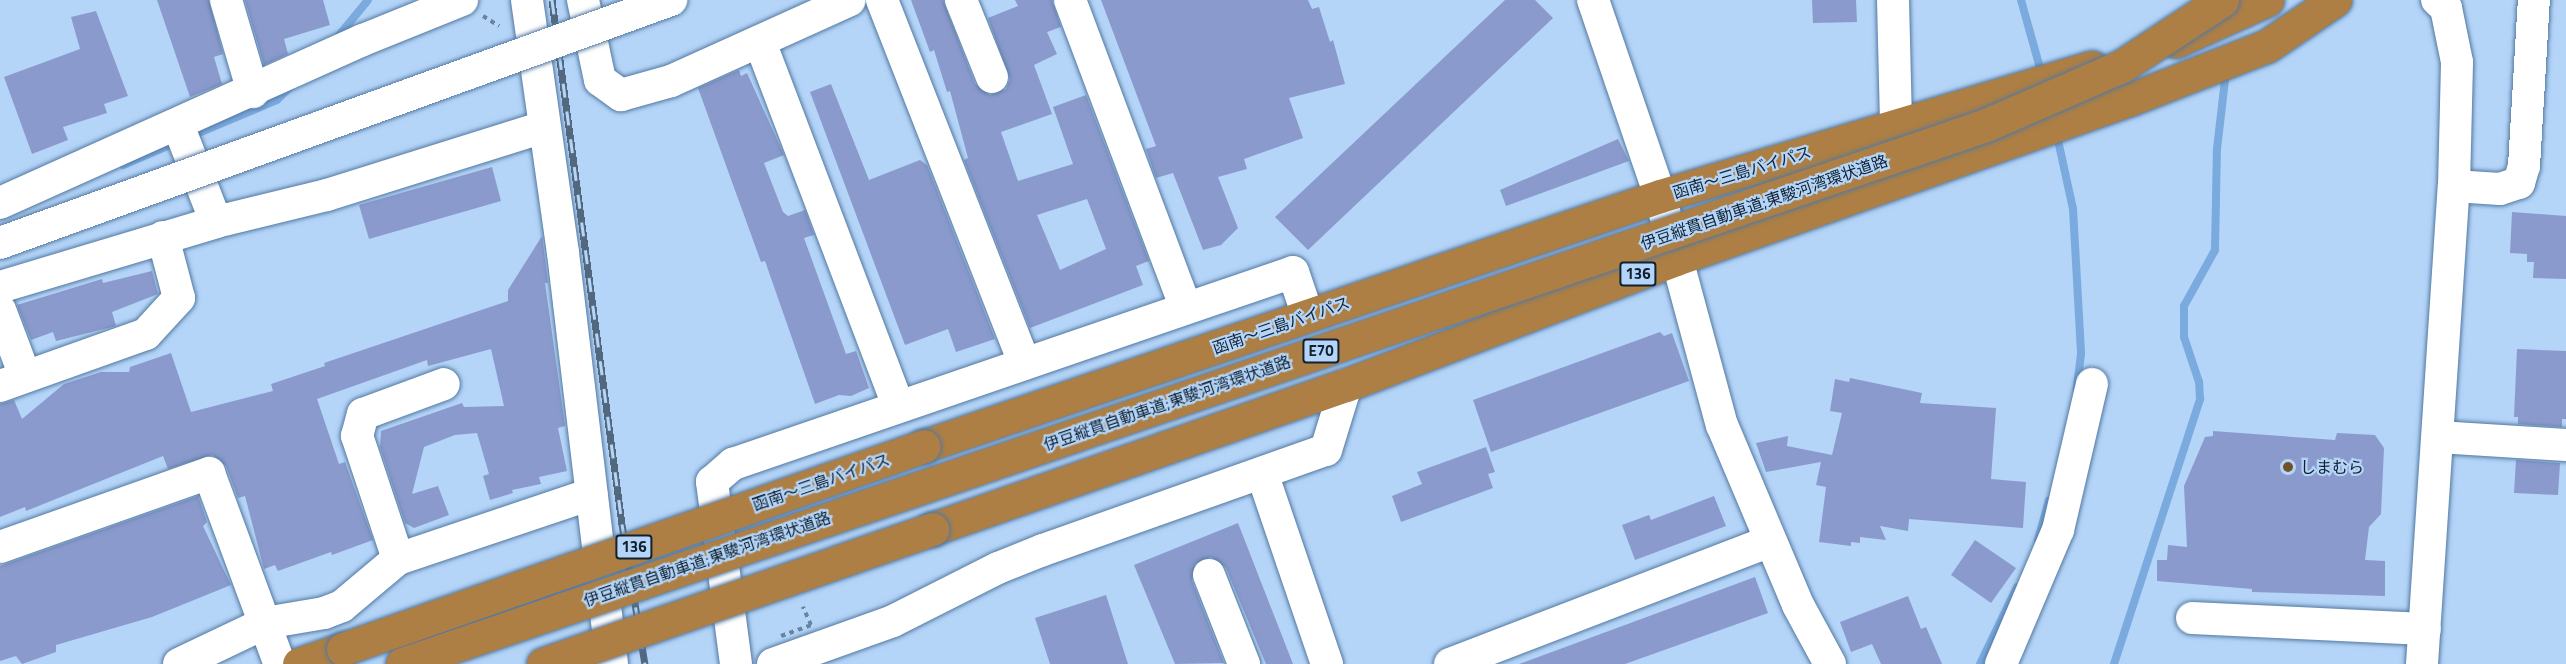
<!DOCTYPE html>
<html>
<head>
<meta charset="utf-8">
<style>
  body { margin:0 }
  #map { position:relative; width:2566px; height:664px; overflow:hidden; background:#b4d5f8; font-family:"Titillium Web","Noto Sans JP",sans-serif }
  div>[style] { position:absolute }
  .stream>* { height:8px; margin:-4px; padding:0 4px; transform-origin:4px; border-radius:4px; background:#7aaade }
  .building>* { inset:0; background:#8b9acc }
  .path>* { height:4px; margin-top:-2px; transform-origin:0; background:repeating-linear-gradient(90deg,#6a839e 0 4.5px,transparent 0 9px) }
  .roads { filter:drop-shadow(0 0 2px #5378a1) drop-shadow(0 0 2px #5378a1) }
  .minor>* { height:32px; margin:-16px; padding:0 16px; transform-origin:16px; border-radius:16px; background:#fff }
  .highway>* { height:33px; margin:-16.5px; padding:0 16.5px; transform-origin:16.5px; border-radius:16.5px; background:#ad7f44 }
  .rail>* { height:7px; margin-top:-3.5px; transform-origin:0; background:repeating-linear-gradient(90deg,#b4d5f8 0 14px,#51687f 0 28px); box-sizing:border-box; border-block:2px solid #51687f }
  .path-bridge>* { height:4px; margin-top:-2px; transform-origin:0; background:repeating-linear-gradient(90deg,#6a839e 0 4.5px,transparent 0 9px) }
  .bridges { filter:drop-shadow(0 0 2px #5378a1) drop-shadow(0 0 2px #5378a1) }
  .minor-bridge>* { height:32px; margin:-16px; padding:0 16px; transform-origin:16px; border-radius:16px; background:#fff }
  .highway-bridge>* { height:33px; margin:-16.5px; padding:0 16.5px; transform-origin:16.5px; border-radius:16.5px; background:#ad7f44 }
  .dots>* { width:16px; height:16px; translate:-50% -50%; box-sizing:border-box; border:3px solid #b4d5f8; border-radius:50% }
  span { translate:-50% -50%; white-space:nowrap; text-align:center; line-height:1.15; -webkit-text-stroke:4.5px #b4d5f8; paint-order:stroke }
  .shield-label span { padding:2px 4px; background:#b4d5f8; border:2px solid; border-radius:4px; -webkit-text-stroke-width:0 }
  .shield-label { font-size:15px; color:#112131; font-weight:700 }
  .street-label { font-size:16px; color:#112131 }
  .poi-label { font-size:16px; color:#112131 }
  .left { translate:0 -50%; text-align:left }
</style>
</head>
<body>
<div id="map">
  <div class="stream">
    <div style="left:2021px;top:0;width:78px;rotate:74.4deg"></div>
    <div style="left:336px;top:39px;width:50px;rotate:-50.6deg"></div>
    <div style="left:2056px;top:131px;width:80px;rotate:77.7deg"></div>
    <div style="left:2073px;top:209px;width:145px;rotate:86.8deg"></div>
    <div style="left:2081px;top:354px;width:35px;rotate:97deg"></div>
    <div style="left:189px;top:137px;width:95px;rotate:-22.8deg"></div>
    <div style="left:277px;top:100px;width:21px;rotate:-45deg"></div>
    <div style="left:123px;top:165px;width:59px;rotate:-23.1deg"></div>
    <div style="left:2038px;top:540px;width:41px;rotate:-74.6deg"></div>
    <div style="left:1980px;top:664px;width:85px;rotate:-64.3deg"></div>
    <div style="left:2114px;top:664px;width:279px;rotate:-72deg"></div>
    <div style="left:2200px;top:399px;width:17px;rotate:-93deg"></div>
    <div style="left:2199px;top:382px;width:47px;rotate:-108.4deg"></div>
    <div style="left:2184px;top:337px;width:31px;rotate:-90deg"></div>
    <div style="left:2184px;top:306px;width:64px;rotate:-61deg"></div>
    <div style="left:2215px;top:250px;width:101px;rotate:-88.9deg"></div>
    <div style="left:2217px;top:149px;width:79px;rotate:-83.4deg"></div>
  </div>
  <div class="building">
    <div style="clip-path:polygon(157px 0,209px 0,223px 54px,214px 57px,222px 84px,190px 97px)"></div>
    <div style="clip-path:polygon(245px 0,323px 0,330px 25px,284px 39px,288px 54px,264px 65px)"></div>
    <div style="clip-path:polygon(evenodd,911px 0,943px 0,975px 84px,990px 95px,1006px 89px,1010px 79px,988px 18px,1018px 6px,1015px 0,1052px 0,1061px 27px,1047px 32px,1057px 54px,1034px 65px,1052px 114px,1001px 132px,1018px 181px,1073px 164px,1053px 107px,1086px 95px,1149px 261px,1136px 266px,1143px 285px,1030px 328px,964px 160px,968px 158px,950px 91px,947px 92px,934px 50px,930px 52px,911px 0,1087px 199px,1106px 249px,1060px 270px,1037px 215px,1087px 199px)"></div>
    <div style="clip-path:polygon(1101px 0,1308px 0,1312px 9px,1319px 7px,1330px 42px,1333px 40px,1345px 84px,1289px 98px,1303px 138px,1244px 159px,1247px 169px,1218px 177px,1238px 228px,1221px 245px,1203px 250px,1173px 173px,1156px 178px,1146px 149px,1156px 146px)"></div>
    <div style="clip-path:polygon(1505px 0,1535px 0,1553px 18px,1308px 250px,1275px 217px)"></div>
    <div style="clip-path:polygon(1812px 0,1856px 0,1857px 22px,1813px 23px)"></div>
    <div style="clip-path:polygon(96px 11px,128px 96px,104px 104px,107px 113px,63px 127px,68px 140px,32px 154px,4px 77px,80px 49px,71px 17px)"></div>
    <div style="clip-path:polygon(739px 70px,741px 76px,747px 73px,784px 155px,764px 163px,783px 212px,788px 216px,805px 210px,814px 235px,804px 238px,846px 354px,856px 351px,869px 388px,851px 396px,839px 395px,815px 404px,765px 261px,761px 262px,698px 88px)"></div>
    <div style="clip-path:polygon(831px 84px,869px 180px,920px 160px,927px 165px,995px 339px,956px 352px,948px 329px,905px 345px,810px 92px)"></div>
    <div style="clip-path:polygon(1618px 139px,1629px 161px,1506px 206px,1500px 190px)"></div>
    <div style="clip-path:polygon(492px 167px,501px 201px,369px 239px,359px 205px)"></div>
    <div style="clip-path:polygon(2512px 212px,2566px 216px,2566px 279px,2533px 278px,2534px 262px,2527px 262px,2527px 254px,2510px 253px)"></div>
    <div style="clip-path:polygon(542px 236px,548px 283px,545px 283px,565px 426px,558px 428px,567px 471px,539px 477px,541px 484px,512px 490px,513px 493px,490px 500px,483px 476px,489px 474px,477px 433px,455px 435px,424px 447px,412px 494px,438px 486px,449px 515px,414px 528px,405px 523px,380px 447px,381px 431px,462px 403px,464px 407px,504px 406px,491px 349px,428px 366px,427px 360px,317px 399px,339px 464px,345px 462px,373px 540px,332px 555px,331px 552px,278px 571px,275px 565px,264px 569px,245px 496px,238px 498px,226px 466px,212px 455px,168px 469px,163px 456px,26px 511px,25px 507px,0 517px,0 404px,14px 400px,22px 419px,64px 384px,101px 372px,129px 372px,130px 367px,171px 353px,191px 412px,273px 391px,271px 384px,325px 366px,324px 363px,508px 301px,508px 290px)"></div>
    <div style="clip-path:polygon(152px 271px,158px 294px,112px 312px,116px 326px,56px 341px,53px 332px,31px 340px,17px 305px,102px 279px,103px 283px)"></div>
    <div style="clip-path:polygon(1660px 332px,1664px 336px,1672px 333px,1689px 381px,1491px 452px,1473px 400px)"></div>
    <div style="clip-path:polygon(2517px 349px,2566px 351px,2566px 419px,2562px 419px,2562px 427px,2518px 424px,2518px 417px,2514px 417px)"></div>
    <div style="clip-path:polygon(1850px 378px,1922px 393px,1920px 403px,1996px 408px,1991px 479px,2026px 482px,2023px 528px,1909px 519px,1908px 531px,1880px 526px,1886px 540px,1860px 537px,1860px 543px,1851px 542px,1851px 546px,1819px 542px,1826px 487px,1816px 485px,1821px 462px,1766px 472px,1756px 443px,1788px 436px,1787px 446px,1832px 455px,1842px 413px,1830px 411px,1835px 379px,1849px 382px)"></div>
    <div style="clip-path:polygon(2213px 431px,2335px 440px,2337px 433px,2375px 435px,2384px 448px,2381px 514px,2369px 527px,2365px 560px,2385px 561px,2385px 596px,2252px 592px,2252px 589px,2157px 581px,2157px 560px,2167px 560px,2168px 545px,2187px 547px,2184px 486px,2205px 437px,2213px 436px)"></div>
    <div style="clip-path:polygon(1486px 447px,1495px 472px,1488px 474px,1493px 488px,1401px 522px,1392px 496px,1422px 484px,1417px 472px)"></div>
    <div style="clip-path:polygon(2516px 460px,2560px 463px,2558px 495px,2514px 493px)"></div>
    <div style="clip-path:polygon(198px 496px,207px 522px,203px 526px,231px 585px,152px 617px,56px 645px,56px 652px,22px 664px,16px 656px,0 661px,0 566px)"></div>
    <div style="clip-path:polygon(1714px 496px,1726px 526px,1635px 560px,1622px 525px,1649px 515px,1651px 520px)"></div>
    <div style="clip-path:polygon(1238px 523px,1293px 664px,1266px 664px,1226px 568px,1211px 557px,1195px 564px,1192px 581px,1224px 663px,1175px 664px,1134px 565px)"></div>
    <div style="clip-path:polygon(1975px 540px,2016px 568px,1991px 603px,1951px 575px)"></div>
    <div style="clip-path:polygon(1755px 577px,1768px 613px,1625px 664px,1519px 664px)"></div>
    <div style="clip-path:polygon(1106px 595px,1128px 664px,1050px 664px,1035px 618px)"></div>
    <div style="clip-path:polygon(1908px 596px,1921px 629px,1926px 627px,1942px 664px,1881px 664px,1872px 644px,1851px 652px,1840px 622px)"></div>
  </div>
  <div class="path">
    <div style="left:483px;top:16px;width:19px;rotate:32deg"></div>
  </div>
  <div class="roads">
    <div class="minor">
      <div style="left:226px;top:0;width:96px;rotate:73.6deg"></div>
      <div style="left:527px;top:0;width:256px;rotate:81.9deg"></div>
      <div style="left:563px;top:253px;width:414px;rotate:83.2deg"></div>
      <div style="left:583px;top:0;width:82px;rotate:78deg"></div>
      <div style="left:600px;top:80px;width:26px;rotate:36deg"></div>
      <div style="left:621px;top:95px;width:52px;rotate:-15.6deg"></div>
      <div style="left:671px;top:81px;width:196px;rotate:-24.3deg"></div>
      <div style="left:882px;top:0;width:390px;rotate:68.6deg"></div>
      <div style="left:961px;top:0;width:83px;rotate:68.1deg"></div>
      <div style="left:1070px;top:0;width:329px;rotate:69.4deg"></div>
      <div style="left:1593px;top:0;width:207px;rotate:71.1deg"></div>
      <div style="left:1660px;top:196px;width:237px;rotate:74.9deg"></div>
      <div style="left:1722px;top:425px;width:195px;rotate:67.1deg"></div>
      <div style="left:1798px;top:605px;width:67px;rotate:61.5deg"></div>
      <div style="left:1893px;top:0;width:126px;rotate:88.6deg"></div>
      <div style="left:760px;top:42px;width:388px;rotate:69.2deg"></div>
      <div style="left:178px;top:125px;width:104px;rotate:68.6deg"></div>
      <div style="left:2454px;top:186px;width:46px;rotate:3.7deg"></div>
      <div style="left:2500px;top:189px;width:20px;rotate:-18deg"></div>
      <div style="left:2519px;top:183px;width:18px;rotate:-74deg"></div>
      <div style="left:2524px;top:166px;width:166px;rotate:-86.6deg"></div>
      <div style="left:0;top:203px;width:398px;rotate:-24.2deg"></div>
      <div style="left:363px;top:40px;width:107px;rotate:-22deg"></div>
      <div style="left:0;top:287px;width:226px;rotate:-16.7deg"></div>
      <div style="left:216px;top:222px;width:114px;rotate:-13.7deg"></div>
      <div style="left:327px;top:195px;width:227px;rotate:-17.4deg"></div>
      <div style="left:0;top:310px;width:71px;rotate:69.3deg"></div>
      <div style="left:0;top:386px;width:155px;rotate:-19.6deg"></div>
      <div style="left:146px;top:334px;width:49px;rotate:-47.5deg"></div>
      <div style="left:179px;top:298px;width:63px;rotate:-104.7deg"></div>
      <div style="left:2438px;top:437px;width:128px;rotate:3.6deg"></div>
      <div style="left:1262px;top:473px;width:202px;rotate:71.2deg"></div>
      <div style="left:0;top:547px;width:222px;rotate:-19.5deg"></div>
      <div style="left:209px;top:473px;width:202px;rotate:69.7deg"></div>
      <div style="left:398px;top:559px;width:130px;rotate:-108.4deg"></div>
      <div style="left:357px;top:436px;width:23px;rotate:-75deg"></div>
      <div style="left:363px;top:414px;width:86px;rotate:-20.3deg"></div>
      <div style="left:1209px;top:575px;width:96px;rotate:68.5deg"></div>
      <div style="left:2192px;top:618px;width:233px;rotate:2.7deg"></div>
      <div style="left:179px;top:664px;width:95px;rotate:-25.5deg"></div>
      <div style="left:265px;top:623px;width:60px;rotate:-9.6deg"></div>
      <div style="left:324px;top:613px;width:19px;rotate:-21deg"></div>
      <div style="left:342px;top:606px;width:73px;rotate:-40deg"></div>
      <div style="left:398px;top:559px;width:204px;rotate:-18.6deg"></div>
      <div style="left:736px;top:664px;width:184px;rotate:-97.5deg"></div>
      <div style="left:712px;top:482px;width:28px;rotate:-41deg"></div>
      <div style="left:733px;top:464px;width:592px;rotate:-18.92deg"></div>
      <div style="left:1293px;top:272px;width:46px;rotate:71.2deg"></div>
      <div style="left:773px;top:664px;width:127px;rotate:-19.7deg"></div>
      <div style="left:893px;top:621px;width:118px;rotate:-26.8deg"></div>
      <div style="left:998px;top:568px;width:48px;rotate:-21.8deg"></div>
      <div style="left:1043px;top:550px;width:300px;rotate:-19.5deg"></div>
      <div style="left:1326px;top:450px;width:68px;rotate:-72.9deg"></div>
      <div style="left:1450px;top:664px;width:343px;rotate:-21deg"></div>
      <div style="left:2001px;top:664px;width:146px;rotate:-67deg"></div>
      <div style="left:2058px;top:530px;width:150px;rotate:-76.9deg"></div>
      <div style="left:2422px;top:664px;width:479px;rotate:-86.2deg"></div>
      <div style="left:2454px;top:186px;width:124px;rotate:-88.6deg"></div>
      <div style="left:2457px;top:62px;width:55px;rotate:-101.5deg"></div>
      <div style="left:2446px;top:8px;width:12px;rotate:-138deg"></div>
    </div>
    <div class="highway">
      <div style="left:2176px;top:41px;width:100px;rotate:-24.3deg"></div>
      <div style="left:924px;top:446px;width:777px;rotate:-18.76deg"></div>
      <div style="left:1660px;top:196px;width:451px;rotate:-16.6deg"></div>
      <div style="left:932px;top:529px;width:438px;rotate:-19.2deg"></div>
      <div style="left:1346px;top:385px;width:353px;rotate:-20.9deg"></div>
      <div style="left:1676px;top:259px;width:482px;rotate:-19.4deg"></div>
      <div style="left:2131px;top:99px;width:146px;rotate:-21.3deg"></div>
      <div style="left:2267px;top:46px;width:82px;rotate:-34.1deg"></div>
      <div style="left:299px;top:664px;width:46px;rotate:-18.8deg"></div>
    </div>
  </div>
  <div class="rail">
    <div style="left:552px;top:0;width:529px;rotate:82.39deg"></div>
    <div style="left:622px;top:524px;width:142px;rotate:80.7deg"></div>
  </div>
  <div class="path-bridge">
    <div style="left:781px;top:636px;width:32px;rotate:-20deg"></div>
    <div style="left:811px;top:625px;width:20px;rotate:-114deg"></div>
  </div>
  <div class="bridges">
    <div class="minor-bridge">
      <div style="left:0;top:243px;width:714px;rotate:-19.91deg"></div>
    </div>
    <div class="highway-bridge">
      <div style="left:343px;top:649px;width:615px;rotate:-19.26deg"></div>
      <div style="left:402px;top:664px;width:1673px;rotate:-18.79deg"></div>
      <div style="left:1986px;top:125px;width:148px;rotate:-23.5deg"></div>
      <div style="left:2122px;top:66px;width:120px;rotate:-33.4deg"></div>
      <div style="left:543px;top:664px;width:412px;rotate:-19.1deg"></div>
    </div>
  </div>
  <div class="dots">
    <div style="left:2288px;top:467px;background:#725128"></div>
  </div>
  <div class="shield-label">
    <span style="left:1638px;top:274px">136</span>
    <span style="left:1321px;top:351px">E70</span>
    <span style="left:634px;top:547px">136</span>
  </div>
  <div class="street-label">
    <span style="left:1742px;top:172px;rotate:-17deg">函南～三島バイパス</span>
    <span style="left:1764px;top:202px;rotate:-19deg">伊豆縦貫自動車道;東駿河湾環状道路</span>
    <span style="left:1281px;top:325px;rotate:-19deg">函南～三島バイパス</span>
    <span style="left:1167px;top:403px;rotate:-19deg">伊豆縦貫自動車道;東駿河湾環状道路</span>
    <span style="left:821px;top:482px;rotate:-19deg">函南～三島バイパス</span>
    <span style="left:707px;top:559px;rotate:-19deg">伊豆縦貫自動車道;東駿河湾環状道路</span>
  </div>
  <div class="poi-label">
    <span class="left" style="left:2300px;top:467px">しまむら</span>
  </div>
</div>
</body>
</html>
